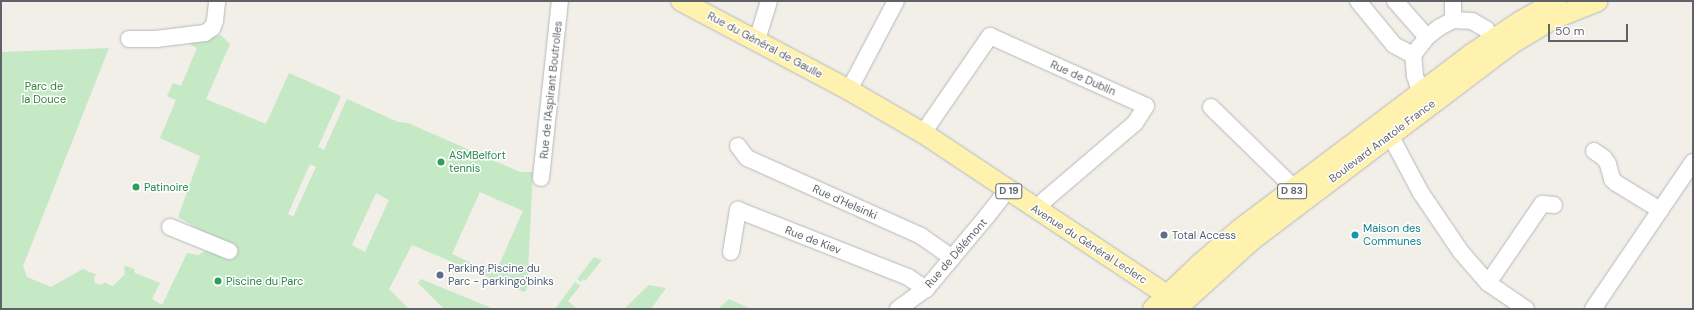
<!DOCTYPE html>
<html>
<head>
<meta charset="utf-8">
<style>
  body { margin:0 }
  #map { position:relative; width:1694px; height:310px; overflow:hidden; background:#f1efe8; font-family:"DM Sans",sans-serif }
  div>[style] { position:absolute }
  .green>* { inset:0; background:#c5e8c5 }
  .roads { filter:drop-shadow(0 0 1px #b5b8bc) drop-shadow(0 0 1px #b5b8bc) }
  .minor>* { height:16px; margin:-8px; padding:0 8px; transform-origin:8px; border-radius:8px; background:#fff }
  .major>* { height:20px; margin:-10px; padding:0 10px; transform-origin:10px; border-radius:10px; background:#fff2af }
  .dots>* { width:11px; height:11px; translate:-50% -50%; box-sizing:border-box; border:2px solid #fff; border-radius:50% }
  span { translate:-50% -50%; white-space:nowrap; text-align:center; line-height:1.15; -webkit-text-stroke:3px #fff; paint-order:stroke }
  .shield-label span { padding:1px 3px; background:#fff; border:1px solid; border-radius:3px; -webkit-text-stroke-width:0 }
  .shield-label { font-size:10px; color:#5f6368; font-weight:700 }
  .street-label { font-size:11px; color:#5f6368 }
  .park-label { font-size:11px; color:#348238 }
  .leisure-label { font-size:11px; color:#27864d }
  .left { translate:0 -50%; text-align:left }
  .culture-label { font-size:11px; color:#0d838f }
  .service-label { font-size:11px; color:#4e5e75 }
  .frame { position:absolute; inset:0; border:2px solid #5f6368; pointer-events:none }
  .scale { position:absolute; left:1548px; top:24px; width:80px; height:18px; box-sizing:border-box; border:2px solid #5f6368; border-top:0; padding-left:5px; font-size:12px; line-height:14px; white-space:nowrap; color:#5f6368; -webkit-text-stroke:3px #fff; paint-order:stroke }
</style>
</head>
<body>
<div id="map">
  <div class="green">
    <div style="clip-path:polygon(evenodd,221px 35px,230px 44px,206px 99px,266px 124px,289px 73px,341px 96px,318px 147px,324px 150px,347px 99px,398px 122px,408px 123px,520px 172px,533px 172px,527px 289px,524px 292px,412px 245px,389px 289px,409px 309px,1px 309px,1px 52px,109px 48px,23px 266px,27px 277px,51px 287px,83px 269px,97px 275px,94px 276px,95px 283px,101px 285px,106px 282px,107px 284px,113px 286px,125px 274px,124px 267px,126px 266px,134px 269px,135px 273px,160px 283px,152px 299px,162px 305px,187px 253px,198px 255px,205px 251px,215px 252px,209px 236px,178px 217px,200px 156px,160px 138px,176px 100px,167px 96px,173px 83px,181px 86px,197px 48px,190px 45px,192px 41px,221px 35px,310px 164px,316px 167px,293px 217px,288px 214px,310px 164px,221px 35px,480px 192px,523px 211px,495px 274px,452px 254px,480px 192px,221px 35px,376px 193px,389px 200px,365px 252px,352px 245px,376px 193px)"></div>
    <div style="clip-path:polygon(594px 257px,602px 260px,585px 281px,583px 279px,581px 282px,577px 279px)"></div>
    <div style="clip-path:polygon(421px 279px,494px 309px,444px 309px,418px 283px)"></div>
    <div style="clip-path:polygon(575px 282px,580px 286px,568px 301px,577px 309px,555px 309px)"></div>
    <div style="clip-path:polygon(649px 285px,666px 288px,651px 309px,625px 308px)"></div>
    <div style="clip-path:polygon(729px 299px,751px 309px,718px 309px)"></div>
  </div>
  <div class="roads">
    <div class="minor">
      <div style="left:1358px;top:1px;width:57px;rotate:50.7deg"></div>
      <div style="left:1394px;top:45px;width:21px;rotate:28deg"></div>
      <div style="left:1395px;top:1px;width:48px;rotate:48.4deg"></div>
      <div style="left:1453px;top:20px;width:19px;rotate:-90deg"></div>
      <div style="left:129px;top:39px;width:27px"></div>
      <div style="left:156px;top:39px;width:49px;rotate:-7deg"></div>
      <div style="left:205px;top:33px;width:9px;rotate:-36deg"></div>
      <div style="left:212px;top:28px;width:8px;rotate:-67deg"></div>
      <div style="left:215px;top:21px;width:20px;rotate:-84deg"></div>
      <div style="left:757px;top:40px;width:41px;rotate:-72.9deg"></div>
      <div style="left:849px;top:90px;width:101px;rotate:-62.2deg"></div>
      <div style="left:1429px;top:100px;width:12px;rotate:-138deg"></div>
      <div style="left:1420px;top:92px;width:7px;rotate:-106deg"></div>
      <div style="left:1418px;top:85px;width:9px;rotate:-108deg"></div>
      <div style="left:1415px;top:76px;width:21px;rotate:-95deg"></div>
      <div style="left:1413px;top:55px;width:23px;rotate:-52deg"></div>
      <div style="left:1427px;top:37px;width:16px;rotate:-38deg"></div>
      <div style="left:1440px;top:27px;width:15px;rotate:-28deg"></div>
      <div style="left:1453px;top:20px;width:19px;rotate:3deg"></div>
      <div style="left:1472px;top:21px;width:16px;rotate:30deg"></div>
      <div style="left:1486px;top:29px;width:13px;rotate:61deg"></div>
      <div style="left:1492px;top:40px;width:6px;rotate:90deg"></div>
      <div style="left:1492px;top:46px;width:6px;rotate:121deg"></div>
      <div style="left:1211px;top:107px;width:117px;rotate:44.3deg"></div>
      <div style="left:923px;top:133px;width:118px;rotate:-55.4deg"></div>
      <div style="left:990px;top:36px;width:171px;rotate:24.2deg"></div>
      <div style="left:1146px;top:106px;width:20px;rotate:123deg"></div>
      <div style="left:1135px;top:123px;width:118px;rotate:139.5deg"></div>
      <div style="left:1045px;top:200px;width:11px;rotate:128deg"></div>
      <div style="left:1390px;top:135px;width:66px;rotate:61.9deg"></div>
      <div style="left:1421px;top:193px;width:71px;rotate:55.9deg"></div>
      <div style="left:1461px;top:252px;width:41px;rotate:48.9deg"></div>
      <div style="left:1488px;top:283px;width:46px;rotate:34.4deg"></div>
      <div style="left:738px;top:146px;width:15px;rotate:53deg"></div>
      <div style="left:747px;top:158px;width:191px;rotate:24.1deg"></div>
      <div style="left:921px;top:236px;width:38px;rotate:35deg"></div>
      <div style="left:1594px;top:151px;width:12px;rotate:35deg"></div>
      <div style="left:1604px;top:158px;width:7px;rotate:56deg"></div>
      <div style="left:1608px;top:164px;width:16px;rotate:75deg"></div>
      <div style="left:1612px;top:179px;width:6px;rotate:45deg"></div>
      <div style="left:1616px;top:183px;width:52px;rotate:31.5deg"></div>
      <div style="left:541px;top:178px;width:178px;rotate:-83.9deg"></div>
      <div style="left:170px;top:227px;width:64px;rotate:22.1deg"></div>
      <div style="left:731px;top:252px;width:43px;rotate:-80.5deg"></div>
      <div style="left:738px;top:210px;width:183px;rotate:21.5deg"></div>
      <div style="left:908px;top:277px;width:22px;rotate:34deg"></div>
      <div style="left:1488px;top:283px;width:96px;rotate:-55.6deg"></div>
      <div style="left:1542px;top:204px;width:12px;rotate:5deg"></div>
      <div style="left:898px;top:309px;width:34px;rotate:-36deg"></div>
      <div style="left:926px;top:289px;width:95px;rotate:-50.1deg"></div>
      <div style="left:987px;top:216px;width:33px;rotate:-52deg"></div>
      <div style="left:1593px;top:309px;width:178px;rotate:-55.8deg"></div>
    </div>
    <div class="major">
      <div style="left:681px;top:1px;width:190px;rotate:27.9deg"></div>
      <div style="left:849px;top:90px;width:86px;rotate:30.2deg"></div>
      <div style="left:923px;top:133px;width:309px;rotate:33.6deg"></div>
      <div style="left:1153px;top:309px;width:65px;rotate:-43.8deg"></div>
      <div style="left:1200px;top:264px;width:52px;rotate:-41.1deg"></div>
      <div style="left:1239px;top:230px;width:290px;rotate:-37.1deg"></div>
      <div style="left:1470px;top:55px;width:61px;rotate:-33.7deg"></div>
      <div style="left:1521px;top:21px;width:41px;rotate:-29.1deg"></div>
      <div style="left:1176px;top:309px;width:103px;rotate:-42.2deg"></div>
      <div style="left:1252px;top:240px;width:325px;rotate:-37.1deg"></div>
      <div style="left:1511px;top:44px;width:49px;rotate:-30.8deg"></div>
      <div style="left:1553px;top:19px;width:48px;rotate:-21.8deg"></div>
    </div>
  </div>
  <div class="dots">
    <div style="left:441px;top:162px;background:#2e9e5b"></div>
    <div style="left:136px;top:187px;background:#2e9e5b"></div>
    <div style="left:1164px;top:235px;background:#5c6f8a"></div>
    <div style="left:1355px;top:235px;background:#0f9aa8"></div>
    <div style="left:440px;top:275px;background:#5c6f8a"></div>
    <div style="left:218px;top:281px;background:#2e9e5b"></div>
  </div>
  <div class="shield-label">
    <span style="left:1009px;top:191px">D 19</span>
    <span style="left:1292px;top:191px">D 83</span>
  </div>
  <div class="street-label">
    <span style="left:765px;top:45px;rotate:28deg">Rue du Général de Gaulle</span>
    <span style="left:1083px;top:78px;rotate:24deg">Rue de Dublin</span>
    <span style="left:551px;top:90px;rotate:-84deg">Rue de l'Aspirant Boutrolles</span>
    <span style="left:1382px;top:141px;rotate:-37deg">Boulevard Anatole France</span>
    <span style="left:845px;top:202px;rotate:24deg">Rue d'Helsinki</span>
    <span style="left:813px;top:240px;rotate:21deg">Rue de Kiev</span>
    <span style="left:1089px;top:244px;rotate:33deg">Avenue du Général Leclerc</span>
    <span style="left:956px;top:253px;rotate:-49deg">Rue de Délémont</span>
  </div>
  <div class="park-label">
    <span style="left:44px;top:93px">Parc de<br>la Douce</span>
  </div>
  <div class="leisure-label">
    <span class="left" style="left:449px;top:162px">ASMBelfort<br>tennis</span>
    <span class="left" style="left:144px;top:187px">Patinoire</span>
    <span class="left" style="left:226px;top:281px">Piscine du Parc</span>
  </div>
  <div class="culture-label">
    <span class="left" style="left:1363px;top:235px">Maison des<br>Communes</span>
  </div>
  <div class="service-label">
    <span class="left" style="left:1172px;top:235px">Total Access</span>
    <span class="left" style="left:448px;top:275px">Parking Piscine du<br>Parc - parkingo'binks</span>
  </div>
  <div class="frame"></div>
  <div class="scale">50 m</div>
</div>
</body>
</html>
